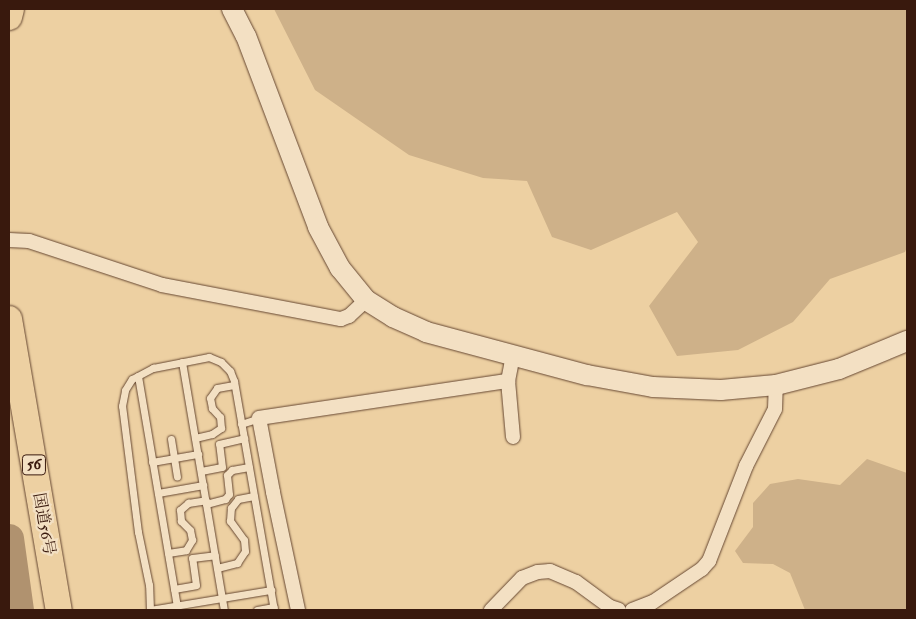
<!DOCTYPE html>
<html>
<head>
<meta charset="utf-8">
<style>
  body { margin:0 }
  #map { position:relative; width:916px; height:619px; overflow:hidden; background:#edd0a2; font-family:"IM FELL Double Pica","Noto Serif JP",serif }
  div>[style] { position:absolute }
  .green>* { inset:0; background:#ceb189 }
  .river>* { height:29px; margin:-14.5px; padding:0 14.5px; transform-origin:14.5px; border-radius:14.5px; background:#b0926f }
  .roads { filter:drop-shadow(0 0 1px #664732) drop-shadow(0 0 1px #664732) }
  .lane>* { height:7px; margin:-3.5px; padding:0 3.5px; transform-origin:3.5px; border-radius:3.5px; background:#f3e0c3 }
  .street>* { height:14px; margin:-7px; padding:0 7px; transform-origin:7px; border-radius:7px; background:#f3e0c3 }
  .secondary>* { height:20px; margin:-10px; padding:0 10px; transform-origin:10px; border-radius:10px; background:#f3e0c3 }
  .highway>* { height:26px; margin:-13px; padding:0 13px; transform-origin:13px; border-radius:13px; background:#edd0a2 }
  span { translate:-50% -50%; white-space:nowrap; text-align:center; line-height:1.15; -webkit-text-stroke:4.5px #f3e0c3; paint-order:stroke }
  .shield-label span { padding:1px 4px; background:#f3e0c3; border:1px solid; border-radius:4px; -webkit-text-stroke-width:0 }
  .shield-label { font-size:15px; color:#39190d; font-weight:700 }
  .street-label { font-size:16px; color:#39190d }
  .frame { position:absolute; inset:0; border:10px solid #39190d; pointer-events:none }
</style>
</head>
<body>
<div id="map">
  <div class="green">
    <div style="clip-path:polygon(274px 9px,907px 9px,907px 247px,905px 252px,830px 279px,793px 322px,738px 350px,677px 356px,649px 306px,698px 242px,677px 212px,591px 250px,552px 237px,527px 181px,483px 178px,409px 155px,315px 90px)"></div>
    <div style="clip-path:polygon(867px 459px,907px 473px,907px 610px,805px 610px,790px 573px,773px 564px,743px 563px,735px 551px,753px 527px,753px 503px,770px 484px,798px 479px,840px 485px)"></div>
  </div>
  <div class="river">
    <div style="left:9px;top:538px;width:73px;rotate:82.1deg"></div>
  </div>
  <div class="roads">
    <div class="lane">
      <div style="left:182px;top:362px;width:252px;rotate:80.4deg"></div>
      <div style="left:138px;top:376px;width:233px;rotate:80.4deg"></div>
      <div style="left:241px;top:424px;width:19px;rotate:-18deg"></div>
      <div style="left:195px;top:438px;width:17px;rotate:-13deg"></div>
      <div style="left:212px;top:434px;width:11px;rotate:-34deg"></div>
      <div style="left:221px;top:428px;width:11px;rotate:-95deg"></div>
      <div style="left:220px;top:417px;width:12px;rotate:-132deg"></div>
      <div style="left:212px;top:408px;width:10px;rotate:-101deg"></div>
      <div style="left:210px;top:398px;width:12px;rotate:-55deg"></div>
      <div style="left:217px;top:388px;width:17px;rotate:-10deg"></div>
      <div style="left:171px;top:439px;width:38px;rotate:81deg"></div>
      <div style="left:152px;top:462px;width:47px;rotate:-9.9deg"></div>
      <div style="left:201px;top:471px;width:21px;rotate:-11deg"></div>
      <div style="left:222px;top:467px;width:23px;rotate:-97deg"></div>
      <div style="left:219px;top:444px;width:26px;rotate:-13deg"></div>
      <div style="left:158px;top:493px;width:46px;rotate:-10.1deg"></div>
      <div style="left:206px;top:504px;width:20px;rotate:-15deg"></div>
      <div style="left:225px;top:499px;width:6px;rotate:-51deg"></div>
      <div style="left:229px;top:494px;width:19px;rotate:-96deg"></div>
      <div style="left:227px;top:475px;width:7px;rotate:-45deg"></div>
      <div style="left:232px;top:470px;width:17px;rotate:-10deg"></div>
      <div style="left:168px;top:553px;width:18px;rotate:-9deg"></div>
      <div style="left:186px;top:550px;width:12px;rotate:-59deg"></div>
      <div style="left:192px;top:540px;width:10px;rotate:-101deg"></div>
      <div style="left:190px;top:530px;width:13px;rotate:-135deg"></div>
      <div style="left:181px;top:521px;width:11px;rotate:-95deg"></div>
      <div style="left:180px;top:510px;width:11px;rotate:-41deg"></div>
      <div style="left:188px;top:503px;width:18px;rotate:-9deg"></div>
      <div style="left:217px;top:568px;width:21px;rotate:-14deg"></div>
      <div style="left:237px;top:563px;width:14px;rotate:-56deg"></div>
      <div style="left:245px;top:551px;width:11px;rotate:-95deg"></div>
      <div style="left:244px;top:540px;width:24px;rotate:-126deg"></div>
      <div style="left:230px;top:521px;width:13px;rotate:-86deg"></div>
      <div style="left:231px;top:508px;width:11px;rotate:-52deg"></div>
      <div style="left:238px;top:499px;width:16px;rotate:-11deg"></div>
      <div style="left:174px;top:589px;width:22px;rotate:-10deg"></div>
      <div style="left:196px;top:585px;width:27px;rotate:-98deg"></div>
      <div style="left:192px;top:558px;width:23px;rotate:-7deg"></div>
      <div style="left:150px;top:610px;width:25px;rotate:-92deg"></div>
      <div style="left:149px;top:585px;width:54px;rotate:-101.7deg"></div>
      <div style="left:138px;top:532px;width:127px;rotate:-97.2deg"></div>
      <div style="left:122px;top:406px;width:16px;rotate:-79deg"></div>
      <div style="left:125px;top:390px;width:13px;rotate:-58deg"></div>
      <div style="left:132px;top:379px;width:24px;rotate:-28deg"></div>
      <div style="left:153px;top:368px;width:57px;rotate:-11.1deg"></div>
      <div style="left:209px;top:357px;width:13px;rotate:23deg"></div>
      <div style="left:221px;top:362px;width:13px;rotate:45deg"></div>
      <div style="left:230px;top:371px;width:11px;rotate:68deg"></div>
      <div style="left:234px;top:381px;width:232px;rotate:80.1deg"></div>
      <div style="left:150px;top:610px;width:123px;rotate:-9.4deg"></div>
      <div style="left:257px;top:610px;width:17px;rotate:-10deg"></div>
    </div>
    <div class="street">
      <div style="left:9px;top:240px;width:20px;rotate:3deg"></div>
      <div style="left:29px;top:241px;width:140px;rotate:18.3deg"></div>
      <div style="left:162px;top:285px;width:182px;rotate:10.8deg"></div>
      <div style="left:341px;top:319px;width:9px;rotate:-21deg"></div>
      <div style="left:349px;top:316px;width:23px;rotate:-43deg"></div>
      <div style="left:513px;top:437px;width:56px;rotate:-95.1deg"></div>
      <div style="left:508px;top:381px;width:26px;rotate:-79deg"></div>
      <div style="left:298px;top:610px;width:121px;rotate:-102deg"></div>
      <div style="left:273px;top:492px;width:75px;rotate:-100.7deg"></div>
      <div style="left:259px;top:418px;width:252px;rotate:-8.5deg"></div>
      <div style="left:491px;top:610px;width:45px;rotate:-45.9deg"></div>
      <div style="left:522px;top:578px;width:17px;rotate:-21deg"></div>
      <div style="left:538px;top:572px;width:12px;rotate:-5deg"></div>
      <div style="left:550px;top:571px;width:28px;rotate:23deg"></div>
      <div style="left:576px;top:582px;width:42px;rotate:36.3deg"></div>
      <div style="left:610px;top:607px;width:9px;rotate:18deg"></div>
      <div style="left:632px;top:610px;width:22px;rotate:-21deg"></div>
      <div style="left:653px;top:602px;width:59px;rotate:-34deg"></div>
      <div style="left:702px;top:569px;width:11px;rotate:-49deg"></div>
      <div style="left:709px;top:561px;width:102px;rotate:-68.7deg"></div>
      <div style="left:746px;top:466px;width:64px;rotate:-63deg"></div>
      <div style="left:775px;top:409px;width:24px;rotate:-88deg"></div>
    </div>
    <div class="secondary">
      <div style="left:232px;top:9px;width:30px;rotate:63deg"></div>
      <div style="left:246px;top:36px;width:204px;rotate:69.3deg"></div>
      <div style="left:318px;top:227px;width:47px;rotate:61.8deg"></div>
      <div style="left:340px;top:268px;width:41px;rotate:50.9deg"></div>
      <div style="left:366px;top:300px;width:32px;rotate:32deg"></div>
      <div style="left:393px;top:317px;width:36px;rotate:24deg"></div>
      <div style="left:426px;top:332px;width:167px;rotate:15deg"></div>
      <div style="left:587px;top:375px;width:67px;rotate:10.3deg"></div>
      <div style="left:653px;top:387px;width:68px;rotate:2.5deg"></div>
      <div style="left:721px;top:390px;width:55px;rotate:-5.2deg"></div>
      <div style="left:776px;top:385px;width:65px;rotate:-14.3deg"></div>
      <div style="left:839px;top:369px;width:74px;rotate:-22.4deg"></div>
    </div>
    <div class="highway">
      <div style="left:9px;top:17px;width:8px;rotate:-76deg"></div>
      <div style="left:9px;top:319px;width:295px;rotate:80.3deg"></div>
    </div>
  </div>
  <div class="shield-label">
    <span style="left:34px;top:465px">56</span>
  </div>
  <div class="street-label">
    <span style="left:44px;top:524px;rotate:80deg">国道56号</span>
  </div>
  <div class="frame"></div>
</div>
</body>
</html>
